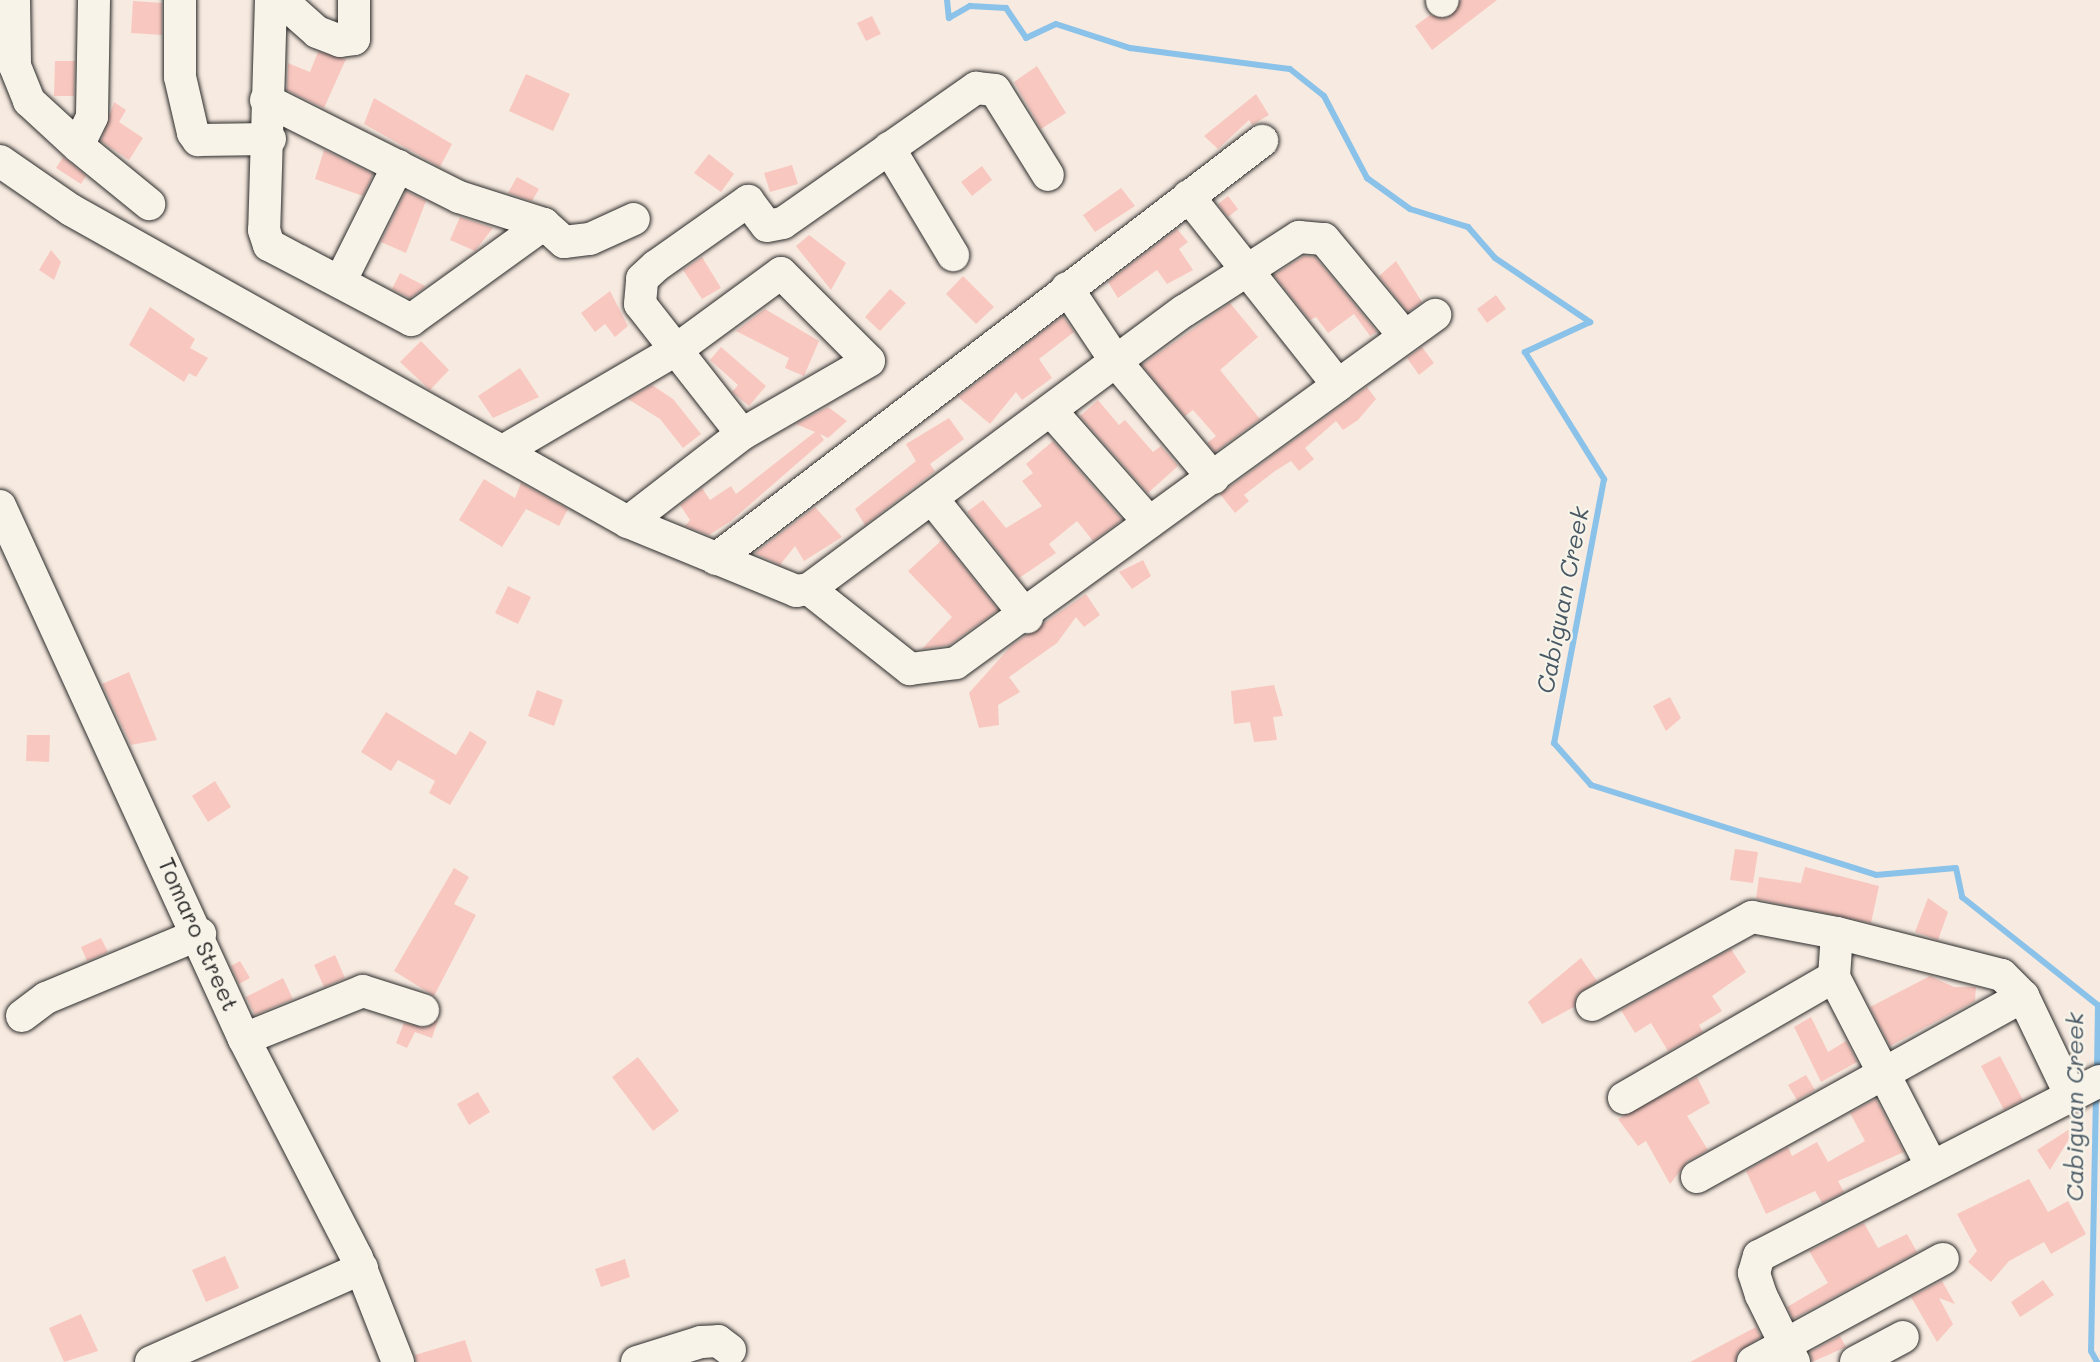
<!DOCTYPE html>
<html>
<head>
<meta charset="utf-8">
<style>
  body { margin:0 }
  #map { position:relative; width:2100px; height:1362px; overflow:hidden; background:#f7eae0; font-family:Mali,sans-serif }
  div>[style] { position:absolute }
  .stream>* { height:6px; margin:-3px; padding:0 3px; transform-origin:3px; border-radius:3px; background:#8ac2e9 }
  .building>* { inset:0; background:#f8c8c0 }
  .roads { filter:drop-shadow(0 0 2px #2b2b2b) drop-shadow(0 0 2px #2b2b2b) }
  .minor>* { height:32px; margin:-16px; padding:0 16px; transform-origin:16px; border-radius:16px; background:#f7f3e8 }
  span { translate:-50% -50%; white-space:nowrap; text-align:center; line-height:1.15; -webkit-text-stroke:5px #f7f3e8; paint-order:stroke }
  .street-label { font-size:23px; color:#2b2b2b }
  .water-label { font-size:24px; color:#485864; font-style:italic }
</style>
</head>
<body>
<div id="map">
  <div class="stream">
    <div style="left:947px;top:0;width:18px;rotate:84deg"></div>
    <div style="left:949px;top:18px;width:24px;rotate:-30deg"></div>
    <div style="left:970px;top:6px;width:36px;rotate:3deg"></div>
    <div style="left:1006px;top:8px;width:36px;rotate:56deg"></div>
    <div style="left:1026px;top:38px;width:33px;rotate:-25deg"></div>
    <div style="left:1056px;top:24px;width:78px;rotate:18deg"></div>
    <div style="left:1130px;top:48px;width:161px;rotate:7.5deg"></div>
    <div style="left:1290px;top:69px;width:43px;rotate:38.5deg"></div>
    <div style="left:1324px;top:96px;width:93px;rotate:62.3deg"></div>
    <div style="left:1367px;top:178px;width:53px;rotate:35.8deg"></div>
    <div style="left:1410px;top:209px;width:61px;rotate:17.2deg"></div>
    <div style="left:1468px;top:227px;width:41px;rotate:48.9deg"></div>
    <div style="left:1495px;top:258px;width:115px;rotate:34deg"></div>
    <div style="left:1590px;top:322px;width:72px;rotate:155.2deg"></div>
    <div style="left:1525px;top:352px;width:150px;rotate:58.1deg"></div>
    <div style="left:1604px;top:479px;width:269px;rotate:100.7deg"></div>
    <div style="left:1554px;top:743px;width:56px;rotate:48.6deg"></div>
    <div style="left:1591px;top:785px;width:299px;rotate:17.5deg"></div>
    <div style="left:1876px;top:875px;width:80px;rotate:-5deg"></div>
    <div style="left:1956px;top:868px;width:30px;rotate:78deg"></div>
    <div style="left:1962px;top:897px;width:174px;rotate:38.5deg"></div>
    <div style="left:2098px;top:1005px;width:66px;rotate:90.9deg"></div>
    <div style="left:2096px;top:1093px;width:258px;rotate:91.1deg"></div>
    <div style="left:2091px;top:1351px;width:13px;rotate:61deg"></div>
  </div>
  <div class="building">
    <div style="clip-path:polygon(1461px 0,1497px 0,1432px 50px,1415px 26px,1430px 15px,1447px 18px)"></div>
    <div style="clip-path:polygon(133px 1px,162px 3px,162px 35px,131px 33px)"></div>
    <div style="clip-path:polygon(872px 16px,881px 34px,866px 41px,857px 23px)"></div>
    <div style="clip-path:polygon(318px 52px,346px 59px,324px 108px,287px 90px,288px 63px,310px 72px)"></div>
    <div style="clip-path:polygon(55px 61px,75px 61px,74px 96px,54px 96px)"></div>
    <div style="clip-path:polygon(1037px 66px,1066px 113px,1041px 129px,1014px 82px)"></div>
    <div style="clip-path:polygon(526px 74px,570px 94px,553px 131px,509px 111px)"></div>
    <div style="clip-path:polygon(1256px 94px,1269px 115px,1252px 125px,1249px 120px,1218px 149px,1204px 136px)"></div>
    <div style="clip-path:polygon(374px 98px,452px 144px,440px 167px,364px 124px)"></div>
    <div style="clip-path:polygon(114px 102px,126px 110px,119px 122px,143px 138px,129px 160px,101px 141px)"></div>
    <div style="clip-path:polygon(324px 150px,373px 174px,363px 196px,315px 179px)"></div>
    <div style="clip-path:polygon(709px 154px,734px 174px,721px 192px,694px 173px)"></div>
    <div style="clip-path:polygon(63px 157px,86px 176px,81px 184px,56px 168px)"></div>
    <div style="clip-path:polygon(792px 165px,798px 184px,770px 192px,764px 173px)"></div>
    <div style="clip-path:polygon(982px 166px,992px 180px,972px 196px,961px 182px)"></div>
    <div style="clip-path:polygon(517px 177px,539px 189px,532px 201px,508px 193px)"></div>
    <div style="clip-path:polygon(1121px 188px,1135px 206px,1095px 232px,1083px 215px)"></div>
    <div style="clip-path:polygon(406px 191px,426px 201px,406px 253px,381px 242px)"></div>
    <div style="clip-path:polygon(1228px 196px,1238px 209px,1228px 217px,1218px 204px)"></div>
    <div style="clip-path:polygon(460px 217px,493px 228px,475px 251px,450px 240px)"></div>
    <div style="clip-path:polygon(1177px 229px,1188px 242px,1179px 249px,1193px 270px,1167px 284px,1157px 270px,1118px 298px,1108px 282px)"></div>
    <div style="clip-path:polygon(809px 235px,846px 263px,831px 290px,796px 246px)"></div>
    <div style="clip-path:polygon(51px 250px,61px 262px,54px 280px,39px 270px)"></div>
    <div style="clip-path:polygon(1304px 256px,1315px 257px,1377px 332px,1370px 336px,1354px 314px,1328px 333px,1316px 317px,1310px 320px,1274px 275px)"></div>
    <div style="clip-path:polygon(702px 257px,721px 288px,702px 299px,683px 270px)"></div>
    <div style="clip-path:polygon(1396px 261px,1422px 302px,1408px 312px,1379px 276px)"></div>
    <div style="clip-path:polygon(400px 273px,425px 286px,424px 288px,410px 298px,392px 289px)"></div>
    <div style="clip-path:polygon(963px 276px,994px 307px,976px 324px,946px 294px)"></div>
    <div style="clip-path:polygon(890px 289px,906px 303px,880px 331px,865px 317px)"></div>
    <div style="clip-path:polygon(610px 291px,628px 326px,615px 337px,605px 324px,595px 332px,581px 313px)"></div>
    <div style="clip-path:polygon(1496px 295px,1506px 309px,1487px 323px,1477px 309px)"></div>
    <div style="clip-path:polygon(1230px 303px,1258px 337px,1220px 370px,1260px 419px,1215px 452px,1207px 443px,1216px 436px,1193px 410px,1185px 416px,1142px 365px)"></div>
    <div style="clip-path:polygon(150px 307px,195px 339px,190px 348px,208px 358px,196px 377px,189px 373px,184px 382px,129px 345px)"></div>
    <div style="clip-path:polygon(765px 309px,819px 341px,804px 376px,785px 368px,789px 358px,736px 331px)"></div>
    <div style="clip-path:polygon(1063px 316px,1074px 332px,1039px 359px,1052px 378px,1022px 400px,1016px 392px,990px 424px,958px 397px)"></div>
    <div style="clip-path:polygon(421px 341px,449px 370px,430px 390px,400px 362px)"></div>
    <div style="clip-path:polygon(721px 347px,766px 386px,749px 406px,732px 392px,738px 385px,710px 360px)"></div>
    <div style="clip-path:polygon(1422px 347px,1434px 363px,1419px 375px,1407px 358px)"></div>
    <div style="clip-path:polygon(520px 368px,539px 397px,493px 418px,478px 396px)"></div>
    <div style="clip-path:polygon(652px 385px,673px 399px,701px 434px,683px 448px,660px 419px,628px 399px)"></div>
    <div style="clip-path:polygon(1367px 387px,1376px 399px,1358px 420px,1343px 430px,1336px 421px,1305px 448px,1314px 459px,1299px 471px,1291px 461px,1275px 471px,1244px 495px,1249px 501px,1235px 513px,1220px 494px)"></div>
    <div style="clip-path:polygon(1098px 400px,1119px 425px,1125px 420px,1153px 452px,1161px 446px,1178px 466px,1148px 493px,1080px 416px)"></div>
    <div style="clip-path:polygon(828px 407px,847px 421px,828px 438px,820px 434px,824px 440px,731px 521px,709px 535px,685px 526px,690px 520px,680px 505px,702px 488px,710px 500px,731px 486px,736px 494px,815px 432px,796px 424px)"></div>
    <div style="clip-path:polygon(949px 418px,964px 439px,930px 464px,935px 471px,865px 525px,855px 509px,916px 461px,906px 444px)"></div>
    <div style="clip-path:polygon(1053px 441px,1122px 520px,1093px 541px,1077px 521px,1049px 544px,1056px 553px,1019px 578px,967px 512px,983px 500px,1006px 528px,1042px 506px,1022px 481px,1033px 473px,1026px 464px)"></div>
    <div style="clip-path:polygon(484px 479px,515px 498px,521px 483px,568px 509px,559px 526px,526px 509px,502px 547px,459px 520px)"></div>
    <div style="clip-path:polygon(815px 507px,842px 537px,804px 561px,795px 546px,780px 565px,755px 553px)"></div>
    <div style="clip-path:polygon(942px 540px,998px 610px,949px 645px,922px 649px,952px 617px,908px 571px)"></div>
    <div style="clip-path:polygon(1143px 560px,1151px 576px,1132px 589px,1119px 572px)"></div>
    <div style="clip-path:polygon(508px 586px,531px 597px,518px 624px,495px 613px)"></div>
    <div style="clip-path:polygon(1086px 594px,1100px 615px,1084px 627px,1070px 610px,1076px 617px,1057px 643px,1009px 677px,1020px 692px,998px 705px,999px 725px,979px 728px,969px 693px,1011px 646px)"></div>
    <div style="clip-path:polygon(129px 672px,157px 740px,131px 745px,102px 684px)"></div>
    <div style="clip-path:polygon(1274px 685px,1283px 716px,1273px 717px,1277px 740px,1254px 742px,1250px 722px,1234px 724px,1231px 691px)"></div>
    <div style="clip-path:polygon(537px 690px,563px 700px,554px 726px,528px 716px)"></div>
    <div style="clip-path:polygon(1670px 697px,1681px 718px,1666px 731px,1653px 706px)"></div>
    <div style="clip-path:polygon(386px 712px,456px 755px,470px 731px,487px 742px,450px 805px,429px 793px,435px 781px,398px 760px,391px 771px,361px 752px)"></div>
    <div style="clip-path:polygon(27px 735px,50px 735px,49px 762px,26px 761px)"></div>
    <div style="clip-path:polygon(215px 781px,231px 807px,208px 822px,192px 796px)"></div>
    <div style="clip-path:polygon(1735px 849px,1758px 852px,1753px 883px,1730px 880px)"></div>
    <div style="clip-path:polygon(1805px 867px,1879px 886px,1871px 923px,1756px 899px,1759px 877px,1801px 883px)"></div>
    <div style="clip-path:polygon(454px 868px,469px 877px,454px 904px,476px 915px,434px 996px,394px 971px)"></div>
    <div style="clip-path:polygon(1928px 898px,1948px 912px,1938px 940px,1915px 932px)"></div>
    <div style="clip-path:polygon(101px 938px,108px 952px,87px 961px,81px 947px)"></div>
    <div style="clip-path:polygon(1731px 949px,1746px 972px,1712px 996px,1722px 1011px,1699px 1025px,1703px 1032px,1668px 1051px,1651px 1023px,1635px 1033px,1621px 1010px)"></div>
    <div style="clip-path:polygon(335px 955px,345px 978px,324px 987px,314px 965px)"></div>
    <div style="clip-path:polygon(1581px 958px,1597px 981px,1577px 995px,1574px 1007px,1542px 1024px,1528px 1002px)"></div>
    <div style="clip-path:polygon(240px 961px,250px 978px,239px 984px,231px 966px)"></div>
    <div style="clip-path:polygon(1930px 976px,1954px 987px,1976px 987px,1975px 1001px,1890px 1046px,1870px 1007px)"></div>
    <div style="clip-path:polygon(283px 978px,293px 999px,255px 1015px,246px 997px)"></div>
    <div style="clip-path:polygon(1811px 1017px,1828px 1052px,1846px 1041px,1857px 1062px,1821px 1082px,1794px 1027px)"></div>
    <div style="clip-path:polygon(438px 1020px,432px 1038px,415px 1032px,407px 1048px,396px 1043px,404px 1023px,426px 1028px)"></div>
    <div style="clip-path:polygon(2000px 1056px,2023px 1100px,2004px 1110px,1981px 1066px)"></div>
    <div style="clip-path:polygon(638px 1057px,679px 1111px,653px 1131px,612px 1077px)"></div>
    <div style="clip-path:polygon(1806px 1075px,1815px 1090px,1797px 1100px,1788px 1085px)"></div>
    <div style="clip-path:polygon(1697px 1077px,1710px 1103px,1687px 1116px,1708px 1150px,1688px 1161px,1670px 1184px,1646px 1141px,1638px 1146px,1618px 1119px)"></div>
    <div style="clip-path:polygon(478px 1092px,490px 1112px,469px 1125px,457px 1104px)"></div>
    <div style="clip-path:polygon(1876px 1099px,1904px 1152px,1838px 1181px,1844px 1192px,1822px 1203px,1815px 1191px,1766px 1214px,1746px 1171px,1788px 1147px,1792px 1156px,1817px 1142px,1828px 1162px,1865px 1141px,1850px 1113px)"></div>
    <div style="clip-path:polygon(2079px 1123px,2050px 1170px,2037px 1150px)"></div>
    <div style="clip-path:polygon(2029px 1179px,2048px 1212px,2068px 1201px,2086px 1234px,2051px 1254px,2044px 1242px,2009px 1261px,1991px 1282px,1968px 1262px,1977px 1251px,1957px 1214px)"></div>
    <div style="clip-path:polygon(1864px 1223px,1878px 1248px,1907px 1234px,1917px 1252px,1793px 1319px,1787px 1307px,1828px 1283px,1809px 1251px)"></div>
    <div style="clip-path:polygon(225px 1256px,239px 1288px,206px 1302px,192px 1270px)"></div>
    <div style="clip-path:polygon(625px 1259px,630px 1277px,601px 1287px,595px 1269px)"></div>
    <div style="clip-path:polygon(2043px 1280px,2054px 1295px,2020px 1317px,2011px 1302px)"></div>
    <div style="clip-path:polygon(1942px 1281px,1955px 1304px,1939px 1298px,1953px 1324px,1937px 1342px,1911px 1297px)"></div>
    <div style="clip-path:polygon(81px 1314px,98px 1351px,64px 1362px,49px 1328px)"></div>
    <div style="clip-path:polygon(1756px 1327px,1761px 1337px,1738px 1352px,1735px 1362px,1690px 1362px)"></div>
    <div style="clip-path:polygon(1840px 1336px,1846px 1347px,1812px 1362px,1810px 1352px)"></div>
    <div style="clip-path:polygon(465px 1340px,472px 1362px,416px 1362px,415px 1355px)"></div>
  </div>
  <div class="roads">
    <div class="minor">
      <div style="left:14px;top:0;width:66px;rotate:89.1deg"></div>
      <div style="left:15px;top:66px;width:38px;rotate:68deg"></div>
      <div style="left:29px;top:101px;width:67px;rotate:42.6deg"></div>
      <div style="left:94px;top:0;width:117px;rotate:91deg"></div>
      <div style="left:92px;top:117px;width:32px;rotate:116deg"></div>
      <div style="left:78px;top:146px;width:92px;rotate:39.2deg"></div>
      <div style="left:180px;top:0;width:77px;rotate:90deg"></div>
      <div style="left:180px;top:77px;width:57px;rotate:76.9deg"></div>
      <div style="left:193px;top:133px;width:9px;rotate:54deg"></div>
      <div style="left:198px;top:140px;width:72px;rotate:-0.8deg"></div>
      <div style="left:271px;top:0;width:230px;rotate:91.7deg"></div>
      <div style="left:264px;top:230px;width:16px;rotate:72deg"></div>
      <div style="left:269px;top:245px;width:161px;rotate:27.8deg"></div>
      <div style="left:411px;top:320px;width:164px;rotate:-35.8deg"></div>
      <div style="left:281px;top:0;width:48px;rotate:41.6deg"></div>
      <div style="left:317px;top:32px;width:25px;rotate:21deg"></div>
      <div style="left:340px;top:41px;width:14px;rotate:-8deg"></div>
      <div style="left:354px;top:39px;width:39px;rotate:-90deg"></div>
      <div style="left:1442px;top:1px;width:1px;rotate:-45deg"></div>
      <div style="left:266px;top:100px;width:216px;rotate:26.7deg"></div>
      <div style="left:459px;top:197px;width:89px;rotate:17.6deg"></div>
      <div style="left:544px;top:224px;width:27px;rotate:42deg"></div>
      <div style="left:564px;top:242px;width:26px;rotate:-7deg"></div>
      <div style="left:590px;top:239px;width:48px;rotate:-24.4deg"></div>
      <div style="left:889px;top:148px;width:125px;rotate:59.1deg"></div>
      <div style="left:0;top:161px;width:86px;rotate:34.6deg"></div>
      <div style="left:71px;top:210px;width:638px;rotate:29.26deg"></div>
      <div style="left:628px;top:522px;width:182px;rotate:22.3deg"></div>
      <div style="left:796px;top:591px;width:13px;rotate:-9deg"></div>
      <div style="left:809px;top:589px;width:467px;rotate:-36.6deg"></div>
      <div style="left:1184px;top:311px;width:137px;rotate:-32.8deg"></div>
      <div style="left:1299px;top:237px;width:25px;rotate:5deg"></div>
      <div style="left:1324px;top:239px;width:124px;rotate:50.3deg"></div>
      <div style="left:340px;top:282px;width:130px;rotate:-63.4deg"></div>
      <div style="left:1067px;top:288px;width:90px;rotate:56.3deg"></div>
      <div style="left:1117px;top:363px;width:150px;rotate:50.1deg"></div>
      <div style="left:1338px;top:385px;width:120px;rotate:-35.8deg"></div>
      <div style="left:1052px;top:412px;width:147px;rotate:48.6deg"></div>
      <div style="left:742px;top:434px;width:165px;rotate:-128.1deg"></div>
      <div style="left:640px;top:304px;width:25px;rotate:-85deg"></div>
      <div style="left:642px;top:279px;width:19px;rotate:-43deg"></div>
      <div style="left:656px;top:266px;width:113px;rotate:-35.2deg"></div>
      <div style="left:748px;top:201px;width:31px;rotate:53deg"></div>
      <div style="left:767px;top:226px;width:16px;rotate:-11deg"></div>
      <div style="left:783px;top:223px;width:236px;rotate:-35deg"></div>
      <div style="left:976px;top:88px;width:19px;rotate:6deg"></div>
      <div style="left:995px;top:90px;width:100px;rotate:58.1deg"></div>
      <div style="left:503px;top:451px;width:200px;rotate:-30.3deg"></div>
      <div style="left:676px;top:350px;width:130px;rotate:-36.3deg"></div>
      <div style="left:781px;top:273px;width:124px;rotate:45deg"></div>
      <div style="left:869px;top:361px;width:146px;rotate:150.1deg"></div>
      <div style="left:742px;top:434px;width:144px;rotate:142.3deg"></div>
      <div style="left:934px;top:501px;width:149px;rotate:51.3deg"></div>
      <div style="left:0;top:506px;width:586px;rotate:65.4deg"></div>
      <div style="left:244px;top:1039px;width:246px;rotate:62.7deg"></div>
      <div style="left:357px;top:1258px;width:112px;rotate:68.5deg"></div>
      <div style="left:716px;top:559px;width:688px;rotate:-37.44deg"></div>
      <div style="left:809px;top:589px;width:129px;rotate:38.4deg"></div>
      <div style="left:910px;top:669px;width:46px;rotate:-7.4deg"></div>
      <div style="left:956px;top:663px;width:472px;rotate:-36deg"></div>
      <div style="left:1338px;top:385px;width:241px;rotate:-128.4deg"></div>
      <div style="left:1592px;top:1005px;width:183px;rotate:-28.8deg"></div>
      <div style="left:1752px;top:917px;width:86px;rotate:10.7deg"></div>
      <div style="left:22px;top:1016px;width:30px;rotate:-37deg"></div>
      <div style="left:46px;top:998px;width:167px;rotate:-22.6deg"></div>
      <div style="left:244px;top:1039px;width:128px;rotate:-22deg"></div>
      <div style="left:363px;top:991px;width:63px;rotate:17.6deg"></div>
      <div style="left:1624px;top:1098px;width:242px;rotate:-30deg"></div>
      <div style="left:1931px;top:1165px;width:212px;rotate:-117.3deg"></div>
      <div style="left:1834px;top:977px;width:44px;rotate:-86.1deg"></div>
      <div style="left:1837px;top:933px;width:170px;rotate:14.3deg"></div>
      <div style="left:2002px;top:975px;width:30px;rotate:45deg"></div>
      <div style="left:2023px;top:996px;width:109px;rotate:64.4deg"></div>
      <div style="left:1697px;top:1177px;width:373px;rotate:-29deg"></div>
      <div style="left:151px;top:1362px;width:231px;rotate:-24deg"></div>
      <div style="left:637px;top:1362px;width:67px;rotate:-17.4deg"></div>
      <div style="left:701px;top:1342px;width:17px;rotate:-3deg"></div>
      <div style="left:718px;top:1341px;width:15px;rotate:37deg"></div>
      <div style="left:1753px;top:1362px;width:216px;rotate:-28.5deg"></div>
      <div style="left:1794px;top:1362px;width:75px;rotate:-116.2deg"></div>
      <div style="left:1761px;top:1295px;width:23px;rotate:-108deg"></div>
      <div style="left:1754px;top:1273px;width:18px;rotate:-74deg"></div>
      <div style="left:1759px;top:1256px;width:383px;rotate:-27.2deg"></div>
      <div style="left:1856px;top:1362px;width:53px;rotate:-28deg"></div>
    </div>
  </div>
  <div class="street-label">
    <span style="left:199px;top:934px;rotate:66deg">Tomaro Street</span>
  </div>
  <div class="water-label">
    <span style="left:1562px;top:600px;rotate:-79deg">Cabiguan Creek</span>
    <span style="left:2074px;top:1107px;rotate:-90deg">Cabiguan Creek</span>
  </div>
</div>
</body>
</html>
